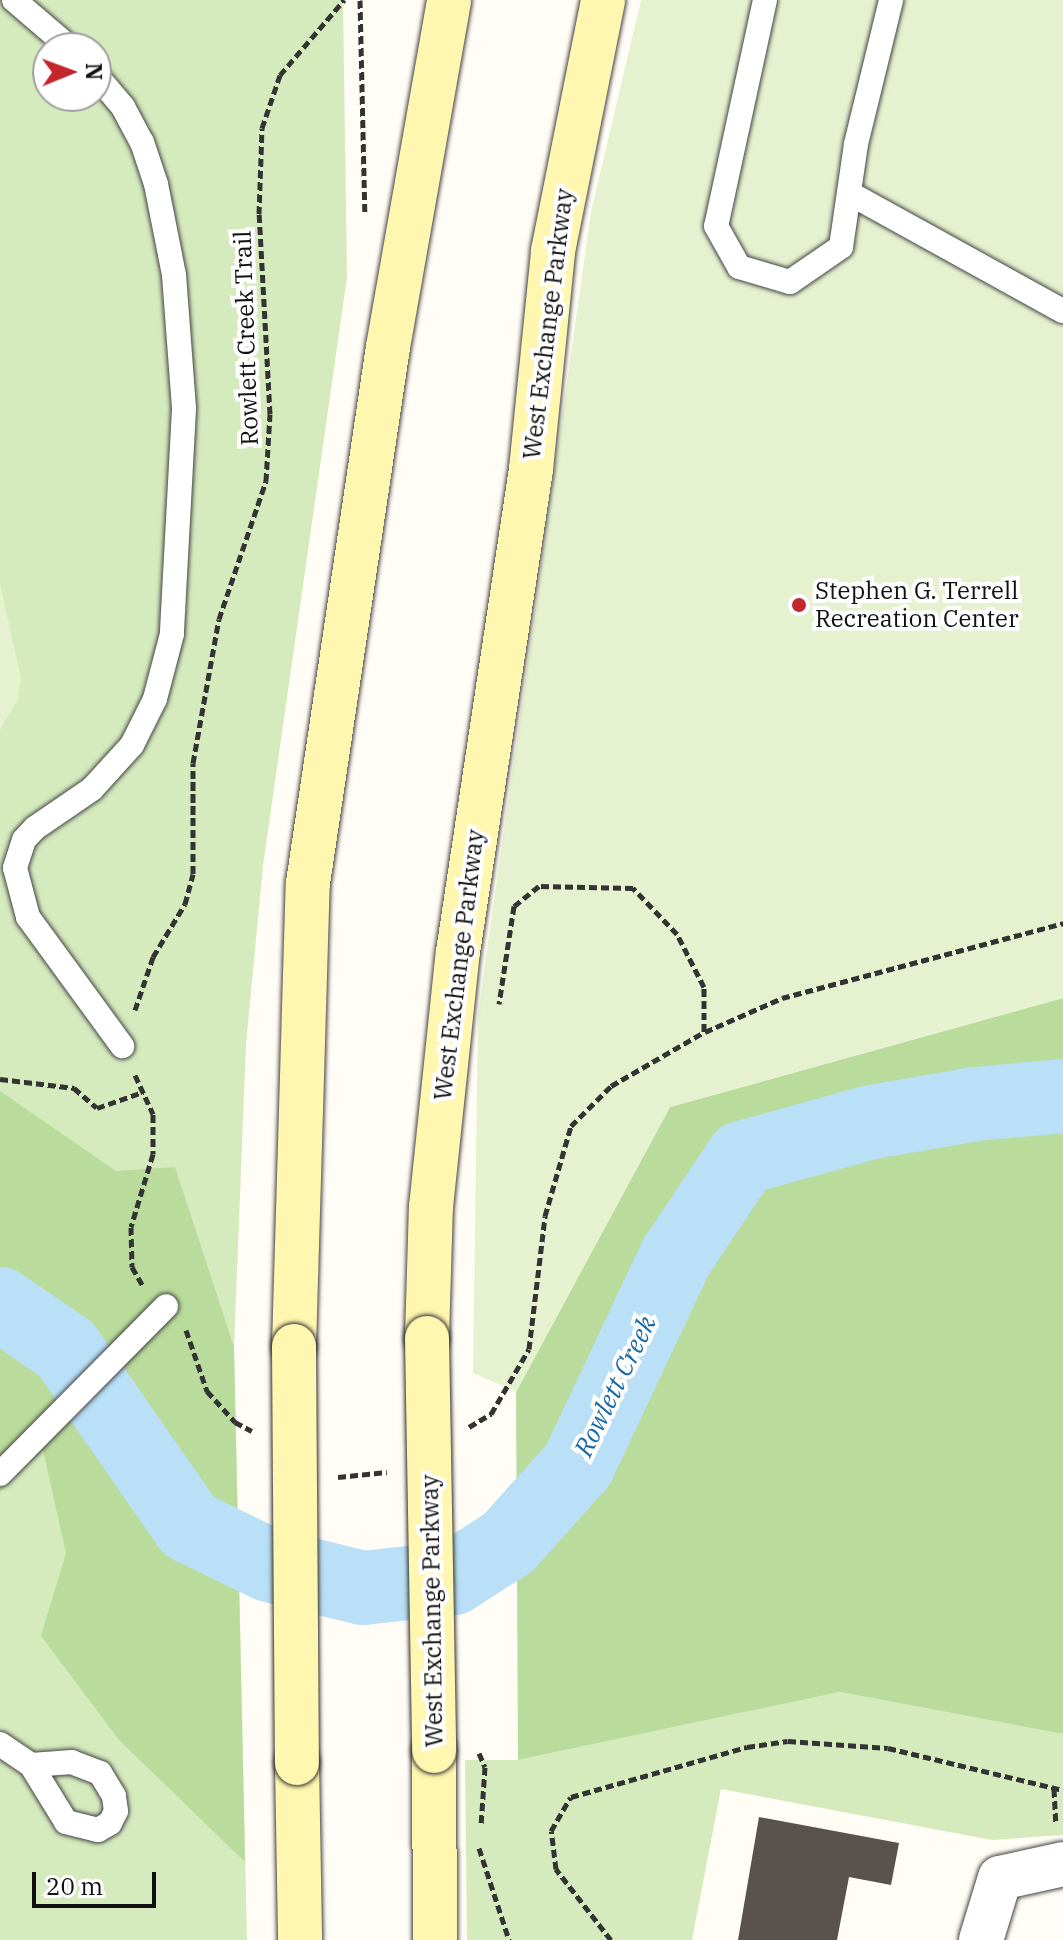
<!DOCTYPE html>
<html>
<head>
<meta charset="utf-8">
<style>
  body { margin:0 }
  #map { position:relative; width:1063px; height:1940px; overflow:hidden; background:#fffdf5; font-family:"IBM Plex Serif",serif }
  div>[style] { position:absolute }
  .green>* { inset:0; background:#d5ebbd }
  .forest>* { inset:0; background:#b9dc9c }
  .pitch>* { inset:0; background:#e6f2cf }
  .river>* { height:74px; margin:-37px; padding:0 37px; transform-origin:37px; border-radius:37px; background:#b9e0f7 }
  .building>* { inset:0; background:#5a524d }
  .path>* { height:5px; margin-top:-2.5px; transform-origin:0; background:repeating-linear-gradient(90deg,#333 0 8px,transparent 0 12px) }
  .roads { filter:drop-shadow(0 0 2px #444) drop-shadow(0 0 2px #444) }
  .lane>* { height:24px; margin:-12px; padding:0 12px; transform-origin:12px; border-radius:12px; background:#fff }
  .street>* { height:44px; margin:-22px; padding:0 22px; transform-origin:22px; border-radius:22px; background:#fff }
  .secondary>* { height:44px; margin:-22px; padding:0 22px; transform-origin:22px; border-radius:22px; background:#fff6b0 }
  .bridges { filter:drop-shadow(0 0 2px #333) drop-shadow(0 0 2px #333) }
  .secondary-bridge>* { height:44px; margin:-22px; padding:0 22px; transform-origin:22px; border-radius:22px; background:#fff6b0 }
  .dots>* { width:22px; height:22px; translate:-50% -50%; box-sizing:border-box; border:4px solid #fff; border-radius:50% }
  span { translate:-50% -50%; white-space:nowrap; text-align:center; line-height:1.15; -webkit-text-stroke:8px #fff; paint-order:stroke }
  .street-label { font-size:24px; color:#111 }
  .poi-label { font-size:24px; color:#111 }
  .left { translate:0 -50%; text-align:left }
  .water-label { font-size:26px; color:#1768a6; font-style:italic }
  .north { position:absolute; left:32px; top:32px; width:80px; height:80px; box-sizing:border-box; background:#fff; border:2px solid #a0a0a0; border-radius:50%; rotate:89deg; font-size:22px; font-weight:700; line-height:32px; text-align:center; color:#111 }
  .north::after { content:''; display:block; margin:auto; width:28px; height:36px; background:#c4262e; clip-path:polygon(50% 0,100% 100%,50% 72%,0 100%) }
  .scale { position:absolute; left:32px; top:1872px; width:124px; height:36px; box-sizing:border-box; border:4px solid #111; border-top:0; padding-left:10px; font-size:24px; line-height:28px; white-space:nowrap; color:#111; -webkit-text-stroke:6px #fff; paint-order:stroke }
</style>
</head>
<body>
<div id="map">
  <div class="green">
    <div style="clip-path:polygon(evenodd,0 0,343px 0,347px 277px,263px 866px,246px 1045px,234px 1347px,247px 1940px,0 1940px,0 0,48px 48px,96px 48px,96px 96px,48px 96px,48px 48px)"></div>
    <div style="clip-path:polygon(840px 1692px,1063px 1734px,1063px 1835px,992px 1840px,721px 1789px,692px 1940px,467px 1940px,465px 1760px,518px 1760px)"></div>
  </div>
  <div class="forest">
    <div style="clip-path:polygon(1063px 998px,1063px 1734px,840px 1692px,518px 1760px,516px 1392px,670px 1107px)"></div>
    <div style="clip-path:polygon(0 1091px,116px 1171px,175px 1167px,234px 1347px,245px 1862px,119px 1740px,41px 1636px,66px 1553px,43px 1450px,0 1492px)"></div>
  </div>
  <div class="pitch">
    <div style="clip-path:polygon(641px 0,1063px 0,1063px 998px,670px 1107px,516px 1392px,473px 1373px,478px 1015px,591px 212px)"></div>
    <div style="clip-path:polygon(0 584px,21px 678px,18px 699px,0 730px)"></div>
  </div>
  <div class="river">
    <div style="left:0;top:1304px;width:80px;rotate:34.3deg"></div>
    <div style="left:66px;top:1349px;width:216px;rotate:55.2deg"></div>
    <div style="left:189px;top:1526px;width:89px;rotate:26deg"></div>
    <div style="left:269px;top:1565px;width:97px;rotate:13.7deg"></div>
    <div style="left:363px;top:1588px;width:91px;rotate:-6.3deg"></div>
    <div style="left:453px;top:1578px;width:65px;rotate:-32.5deg"></div>
    <div style="left:508px;top:1543px;width:105px;rotate:-48.1deg"></div>
    <div style="left:578px;top:1465px;width:230px;rotate:-64.8deg"></div>
    <div style="left:676px;top:1257px;width:119px;rotate:-56.3deg"></div>
    <div style="left:742px;top:1158px;width:135px;rotate:-15.5deg"></div>
    <div style="left:872px;top:1122px;width:105px;rotate:-9.9deg"></div>
    <div style="left:975px;top:1104px;width:88px;rotate:-5.2deg"></div>
  </div>
  <div class="building">
    <div style="clip-path:polygon(759px 1817px,899px 1843px,891px 1885px,849px 1877px,837px 1940px,738px 1940px)"></div>
  </div>
  <div class="path">
    <div style="left:360px;top:0;width:214px;rotate:88.7deg"></div>
    <div style="left:135px;top:1010px;width:56px;rotate:-71.2deg"></div>
    <div style="left:153px;top:957px;width:62px;rotate:-58.9deg"></div>
    <div style="left:185px;top:904px;width:31px;rotate:-75deg"></div>
    <div style="left:193px;top:874px;width:111px;rotate:-90deg"></div>
    <div style="left:193px;top:763px;width:146px;rotate:-79.8deg"></div>
    <div style="left:219px;top:619px;width:146px;rotate:-71.2deg"></div>
    <div style="left:266px;top:481px;width:67px;rotate:-86.6deg"></div>
    <div style="left:270px;top:414px;width:200px;rotate:-93.1deg"></div>
    <div style="left:259px;top:214px;width:86px;rotate:-88deg"></div>
    <div style="left:262px;top:128px;width:56px;rotate:-71.2deg"></div>
    <div style="left:280px;top:75px;width:99px;rotate:-49.5deg"></div>
    <div style="left:705px;top:1032px;width:84px;rotate:-23.8deg"></div>
    <div style="left:782px;top:998px;width:291px;rotate:-14.9deg"></div>
    <div style="left:135px;top:1075px;width:43px;rotate:65.2deg"></div>
    <div style="left:153px;top:1114px;width:40px;rotate:90deg"></div>
    <div style="left:153px;top:1154px;width:76px;rotate:106.8deg"></div>
    <div style="left:131px;top:1227px;width:40px;rotate:88.6deg"></div>
    <div style="left:132px;top:1267px;width:22px;rotate:60deg"></div>
    <div style="left:0;top:1079px;width:75px;rotate:6.9deg"></div>
    <div style="left:74px;top:1088px;width:30px;rotate:41deg"></div>
    <div style="left:97px;top:1108px;width:49px;rotate:-19.2deg"></div>
    <div style="left:186px;top:1330px;width:65px;rotate:71deg"></div>
    <div style="left:207px;top:1391px;width:42px;rotate:47.9deg"></div>
    <div style="left:235px;top:1422px;width:19px;rotate:28deg"></div>
    <div style="left:469px;top:1427px;width:26px;rotate:-31deg"></div>
    <div style="left:491px;top:1414px;width:75px;rotate:-59.7deg"></div>
    <div style="left:529px;top:1349px;width:134px;rotate:-83.1deg"></div>
    <div style="left:545px;top:1216px;width:94px;rotate:-73.9deg"></div>
    <div style="left:571px;top:1126px;width:57px;rotate:-45deg"></div>
    <div style="left:611px;top:1086px;width:108px;rotate:-30.1deg"></div>
    <div style="left:704px;top:1032px;width:45px;rotate:-90deg"></div>
    <div style="left:704px;top:987px;width:59px;rotate:-117deg"></div>
    <div style="left:677px;top:934px;width:64px;rotate:-133.7deg"></div>
    <div style="left:633px;top:888px;width:94px;rotate:-178.8deg"></div>
    <div style="left:539px;top:886px;width:32px;rotate:141deg"></div>
    <div style="left:514px;top:906px;width:99px;rotate:98.7deg"></div>
    <div style="left:338px;top:1477px;width:49px;rotate:-5.8deg"></div>
    <div style="left:479px;top:1753px;width:15px;rotate:67deg"></div>
    <div style="left:485px;top:1767px;width:59px;rotate:93.9deg"></div>
    <div style="left:1054px;top:1789px;width:35px;rotate:87deg"></div>
    <div style="left:479px;top:1848px;width:97px;rotate:71.9deg"></div>
    <div style="left:611px;top:1940px;width:90px;rotate:-127.8deg"></div>
    <div style="left:556px;top:1869px;width:38px;rotate:-97deg"></div>
    <div style="left:551px;top:1831px;width:39px;rotate:-60deg"></div>
    <div style="left:571px;top:1797px;width:183px;rotate:-15.9deg"></div>
    <div style="left:747px;top:1747px;width:41px;rotate:-8.3deg"></div>
    <div style="left:788px;top:1741px;width:100px;rotate:4deg"></div>
    <div style="left:888px;top:1748px;width:180px;rotate:13.5deg"></div>
  </div>
  <div class="roads">
    <div class="lane">
      <div style="left:14px;top:0;width:74px;rotate:40.6deg"></div>
      <div style="left:765px;top:0;width:231px;rotate:102.2deg"></div>
      <div style="left:716px;top:226px;width:47px;rotate:60.7deg"></div>
      <div style="left:739px;top:267px;width:53px;rotate:16.4deg"></div>
      <div style="left:790px;top:282px;width:62px;rotate:-34.5deg"></div>
      <div style="left:841px;top:247px;width:104px;rotate:-81.7deg"></div>
      <div style="left:856px;top:144px;width:148px;rotate:-76.3deg"></div>
      <div style="left:96px;top:75px;width:42px;rotate:49.8deg"></div>
      <div style="left:123px;top:107px;width:40px;rotate:62deg"></div>
      <div style="left:142px;top:142px;width:44px;rotate:71.6deg"></div>
      <div style="left:156px;top:184px;width:93px;rotate:78.8deg"></div>
      <div style="left:174px;top:275px;width:134px;rotate:85.7deg"></div>
      <div style="left:184px;top:409px;width:225px;rotate:93.1deg"></div>
      <div style="left:172px;top:634px;width:67px;rotate:104.7deg"></div>
      <div style="left:155px;top:699px;width:51px;rotate:116.6deg"></div>
      <div style="left:132px;top:745px;width:59px;rotate:132.3deg"></div>
      <div style="left:92px;top:789px;width:69px;rotate:145.6deg"></div>
      <div style="left:35px;top:828px;width:16px;rotate:133deg"></div>
      <div style="left:24px;top:840px;width:29px;rotate:108deg"></div>
      <div style="left:15px;top:868px;width:51px;rotate:75.1deg"></div>
      <div style="left:28px;top:917px;width:160px;rotate:53.9deg"></div>
      <div style="left:849px;top:193px;width:244px;rotate:28.9deg"></div>
      <div style="left:0;top:1474px;width:236px;rotate:-45.3deg"></div>
      <div style="left:0;top:1744px;width:37px;rotate:34deg"></div>
      <div style="left:31px;top:1765px;width:67px;rotate:58.4deg"></div>
      <div style="left:66px;top:1822px;width:33px;rotate:14deg"></div>
      <div style="left:98px;top:1830px;width:14px;rotate:-30deg"></div>
      <div style="left:110px;top:1823px;width:13px;rotate:-63deg"></div>
      <div style="left:116px;top:1811px;width:15px;rotate:-98deg"></div>
      <div style="left:114px;top:1796px;width:27px;rotate:-121deg"></div>
      <div style="left:100px;top:1773px;width:30px;rotate:-159deg"></div>
      <div style="left:72px;top:1762px;width:41px;rotate:175.8deg"></div>
    </div>
    <div class="street">
      <div style="left:981px;top:1940px;width:65px;rotate:-73deg"></div>
      <div style="left:1000px;top:1878px;width:65px;rotate:-12.5deg"></div>
    </div>
    <div class="secondary">
      <div style="left:427px;top:1338px;width:131px;rotate:-88.3deg"></div>
      <div style="left:431px;top:1207px;width:256px;rotate:-84deg"></div>
      <div style="left:458px;top:952px;width:488px;rotate:-81.4deg"></div>
      <div style="left:531px;top:469px;width:219px;rotate:-84.2deg"></div>
      <div style="left:553px;top:251px;width:256px;rotate:-78.7deg"></div>
      <div style="left:294px;top:1346px;width:463px;rotate:-88.3deg"></div>
      <div style="left:308px;top:883px;width:542px;rotate:-81.51deg"></div>
      <div style="left:388px;top:347px;width:352px;rotate:-80deg"></div>
      <div style="left:434px;top:1751px;width:189px;rotate:89.7deg"></div>
      <div style="left:297px;top:1763px;width:177px;rotate:89deg"></div>
    </div>
  </div>
  <div class="bridges">
    <div class="secondary-bridge">
      <div style="left:427px;top:1338px;width:413px;rotate:89deg"></div>
      <div style="left:294px;top:1346px;width:417px;rotate:89.6deg"></div>
    </div>
  </div>
  <div class="dots">
    <div style="left:799px;top:605px;background:#c4262e"></div>
  </div>
  <div class="street-label">
    <span style="left:548px;top:324px;rotate:-83deg">West Exchange Parkway</span>
    <span style="left:246px;top:338px;rotate:-92deg">Rowlett Creek Trail</span>
    <span style="left:459px;top:965px;rotate:-83deg">West Exchange Parkway</span>
    <span style="left:432px;top:1611px;rotate:-91deg">West Exchange Parkway</span>
  </div>
  <div class="poi-label">
    <span class="left" style="left:815px;top:605px">Stephen G. Terrell<br>Recreation Center</span>
  </div>
  <div class="water-label">
    <span style="left:615px;top:1386px;rotate:-64deg">Rowlett Creek</span>
  </div>
  <div class="north">N</div>
  <div class="scale">20 m</div>
</div>
</body>
</html>
